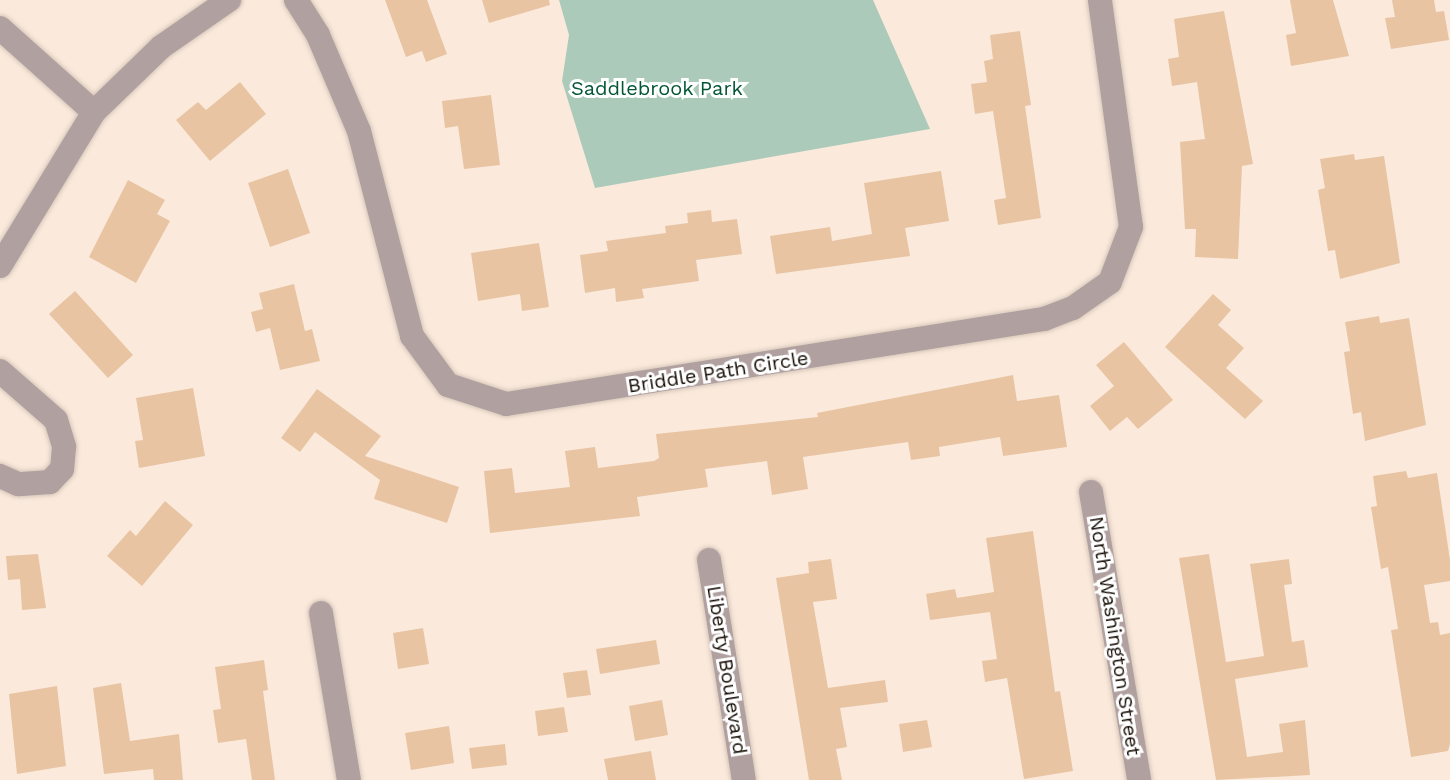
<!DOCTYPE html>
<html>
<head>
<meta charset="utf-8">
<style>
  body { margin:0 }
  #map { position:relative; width:1450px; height:780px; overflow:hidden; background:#fbeadc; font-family:"Work Sans",sans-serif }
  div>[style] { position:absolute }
  .green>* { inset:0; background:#accab9 }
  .building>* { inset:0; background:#e8c4a3 }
  .roads { filter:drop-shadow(0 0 2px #d6c7ba) drop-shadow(0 0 2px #d6c7ba) }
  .minor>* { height:24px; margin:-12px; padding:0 12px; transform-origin:12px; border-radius:12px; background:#b1a0a0 }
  span { translate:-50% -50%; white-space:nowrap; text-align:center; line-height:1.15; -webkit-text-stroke:6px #fff; paint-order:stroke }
  .park-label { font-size:20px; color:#025636 }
  .street-label { font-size:20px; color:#160d05 }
</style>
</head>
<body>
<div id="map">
  <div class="green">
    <div style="clip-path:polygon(559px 0,873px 0,930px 129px,595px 188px,562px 81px,569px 35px)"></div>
  </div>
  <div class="building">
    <div style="clip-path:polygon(385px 0,427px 0,447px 54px,426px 62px,422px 51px,406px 57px)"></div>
    <div style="clip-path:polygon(482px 0,549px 0,550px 5px,489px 23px)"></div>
    <div style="clip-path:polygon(1290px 0,1333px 0,1349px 56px,1291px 66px,1286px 35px,1296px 33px)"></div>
    <div style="clip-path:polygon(1392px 0,1434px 0,1436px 12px,1444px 11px,1449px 40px,1391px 49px,1385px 18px,1395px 17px)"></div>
    <div style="clip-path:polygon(1224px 11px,1253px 164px,1242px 166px,1238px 259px,1195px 257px,1196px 229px,1185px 229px,1180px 142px,1205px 139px,1197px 82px,1172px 86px,1168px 59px,1179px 57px,1174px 19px)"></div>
    <div style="clip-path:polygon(1020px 31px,1031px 105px,1025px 106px,1041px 218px,998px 225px,994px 200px,1006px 198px,993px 111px,975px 114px,971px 84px,987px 82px,984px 61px,993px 59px,990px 35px)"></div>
    <div style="clip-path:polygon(240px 82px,266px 114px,210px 161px,176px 120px,198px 102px,206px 110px)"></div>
    <div style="clip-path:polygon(491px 95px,500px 165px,464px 169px,458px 126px,445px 128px,442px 101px)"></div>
    <div style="clip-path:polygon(1354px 154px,1355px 160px,1384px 156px,1400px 263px,1340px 279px,1335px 250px,1328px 251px,1318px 190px,1325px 188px,1320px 159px)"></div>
    <div style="clip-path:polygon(288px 169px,310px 233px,270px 247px,248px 183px)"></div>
    <div style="clip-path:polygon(941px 171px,949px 221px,905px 228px,910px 256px,776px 274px,770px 236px,830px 227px,832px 241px,872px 234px,864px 183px)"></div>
    <div style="clip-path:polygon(128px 180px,165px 200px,157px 214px,170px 221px,136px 283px,89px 257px)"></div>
    <div style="clip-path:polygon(711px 210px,712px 222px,737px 219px,742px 254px,696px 260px,699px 281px,642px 289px,644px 298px,616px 302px,615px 288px,585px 293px,580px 255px,608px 251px,606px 241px,666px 233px,665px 226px,688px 223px,687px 213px)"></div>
    <div style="clip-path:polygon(539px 243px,549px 307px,522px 311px,520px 294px,478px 301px,471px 253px)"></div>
    <div style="clip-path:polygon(294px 284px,305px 331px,312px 329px,320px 361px,280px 370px,270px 328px,256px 332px,251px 312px,263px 309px,259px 293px)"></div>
    <div style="clip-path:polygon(75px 291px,133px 355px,108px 378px,49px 314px)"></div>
    <div style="clip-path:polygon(1213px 294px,1231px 310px,1218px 325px,1244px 348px,1226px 368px,1263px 401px,1245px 419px,1165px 347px)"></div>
    <div style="clip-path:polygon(1379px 316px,1380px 323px,1409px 318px,1426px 425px,1365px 441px,1361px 412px,1353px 414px,1344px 352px,1350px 351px,1345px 322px)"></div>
    <div style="clip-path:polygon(1124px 342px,1173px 400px,1138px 429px,1127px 417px,1110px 431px,1090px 406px,1114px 386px,1096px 365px)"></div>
    <div style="clip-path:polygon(1013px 375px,1017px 401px,1059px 395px,1067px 447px,1003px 456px,1000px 437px,939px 447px,940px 456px,911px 460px,908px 442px,803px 457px,808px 489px,772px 495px,767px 461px,705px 469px,708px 487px,637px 497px,640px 516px,490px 533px,484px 471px,512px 468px,515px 493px,570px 487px,565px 451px,595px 447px,598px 468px,654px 461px,659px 458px,656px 434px,818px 417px,817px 413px)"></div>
    <div style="clip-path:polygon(193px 388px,205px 456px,139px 468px,135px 441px,143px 440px,136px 398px)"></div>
    <div style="clip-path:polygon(317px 389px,381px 436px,365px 456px,459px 487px,447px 523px,374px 499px,380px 480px,315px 432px,300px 452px,281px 438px)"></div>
    <div style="clip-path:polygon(1406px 471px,1408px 478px,1437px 473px,1450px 560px,1450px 581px,1424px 585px,1430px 623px,1438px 622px,1440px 635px,1450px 633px,1450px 744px,1448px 751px,1411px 757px,1391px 630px,1398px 629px,1388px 567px,1381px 569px,1371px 507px,1377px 506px,1373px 476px)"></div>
    <div style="clip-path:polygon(165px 501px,193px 525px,142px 586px,107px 556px,130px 530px,136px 536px)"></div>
    <div style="clip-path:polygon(1033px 531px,1055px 692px,1060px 691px,1073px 771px,1024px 779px,1007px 678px,985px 682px,982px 661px,997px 659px,990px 612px,930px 620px,926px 594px,955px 589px,957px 598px,994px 592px,986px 538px)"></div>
    <div style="clip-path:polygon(38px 554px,46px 608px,22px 610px,20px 579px,8px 580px,6px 556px)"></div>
    <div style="clip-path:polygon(1209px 554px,1226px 662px,1264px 656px,1250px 564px,1289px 559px,1292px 584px,1284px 585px,1292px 642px,1304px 640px,1308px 667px,1235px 679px,1247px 757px,1283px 752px,1279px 724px,1305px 720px,1310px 775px,1216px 780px,1179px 558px)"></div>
    <div style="clip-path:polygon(831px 559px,837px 599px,813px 602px,828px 688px,885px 680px,888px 702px,840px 708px,847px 747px,836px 749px,842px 780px,809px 780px,776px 578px,809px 573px,808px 562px)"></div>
    <div style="clip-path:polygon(423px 628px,429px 664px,398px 669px,393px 633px)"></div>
    <div style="clip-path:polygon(656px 640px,660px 664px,600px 674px,596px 649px)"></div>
    <div style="clip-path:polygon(264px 660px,268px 690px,263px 691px,275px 780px,252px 780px,246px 739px,218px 743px,213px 710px,221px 709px,215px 667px)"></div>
    <div style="clip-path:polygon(587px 670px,591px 695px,567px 698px,563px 673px)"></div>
    <div style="clip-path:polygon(121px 683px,130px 741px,179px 734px,183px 780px,154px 780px,153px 769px,104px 774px,93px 688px)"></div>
    <div style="clip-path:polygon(57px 686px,66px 766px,17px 774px,9px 694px)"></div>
    <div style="clip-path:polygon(662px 700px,668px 735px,635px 741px,629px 706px)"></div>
    <div style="clip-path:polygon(564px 707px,568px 732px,538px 736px,535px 711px)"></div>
    <div style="clip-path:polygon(927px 720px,932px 747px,903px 752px,899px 724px)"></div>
    <div style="clip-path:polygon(449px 726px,454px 763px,411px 770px,405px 733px)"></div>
    <div style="clip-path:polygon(505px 744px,507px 765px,472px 769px,469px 748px)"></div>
    <div style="clip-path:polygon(651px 751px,656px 780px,608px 780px,604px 759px)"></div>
  </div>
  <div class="roads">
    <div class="minor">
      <div style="left:296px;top:0;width:41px;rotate:57.8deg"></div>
      <div style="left:318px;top:35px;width:104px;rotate:66.9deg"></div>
      <div style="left:359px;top:131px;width:212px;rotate:75.5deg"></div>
      <div style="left:412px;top:336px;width:61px;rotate:53.7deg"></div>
      <div style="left:448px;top:385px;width:61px;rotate:18.1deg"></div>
      <div style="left:506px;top:404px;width:545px;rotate:-8.98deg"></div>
      <div style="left:1044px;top:319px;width:31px;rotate:-21deg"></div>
      <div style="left:1073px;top:308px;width:45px;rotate:-35.1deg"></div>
      <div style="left:1110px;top:282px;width:59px;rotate:-69.1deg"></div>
      <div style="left:1131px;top:227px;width:229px;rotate:-97.8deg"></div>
      <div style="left:0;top:28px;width:126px;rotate:41.8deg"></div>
      <div style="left:0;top:266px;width:180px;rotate:-58.6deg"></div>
      <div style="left:94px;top:112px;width:93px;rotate:-44.1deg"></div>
      <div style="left:161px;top:47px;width:83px;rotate:-34.7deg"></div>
      <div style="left:0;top:371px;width:74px;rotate:41.2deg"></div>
      <div style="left:56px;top:420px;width:28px;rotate:73deg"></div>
      <div style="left:64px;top:447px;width:22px;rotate:95deg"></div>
      <div style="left:62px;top:469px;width:18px;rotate:133deg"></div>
      <div style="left:50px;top:482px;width:32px;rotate:176deg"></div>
      <div style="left:18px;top:484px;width:20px;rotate:-156deg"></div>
      <div style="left:1091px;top:492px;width:292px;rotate:80.5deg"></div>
      <div style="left:709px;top:560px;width:223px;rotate:81deg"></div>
      <div style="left:321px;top:613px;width:169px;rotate:80.5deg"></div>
    </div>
  </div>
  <div class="park-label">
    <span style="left:657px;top:88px">Saddlebrook Park</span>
  </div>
  <div class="street-label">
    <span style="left:718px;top:372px;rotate:-9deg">Briddle Path Circle</span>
    <span style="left:1115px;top:636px;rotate:81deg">North Washington Street</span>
    <span style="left:727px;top:670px;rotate:81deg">Liberty Boulevard</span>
  </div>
</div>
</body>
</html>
